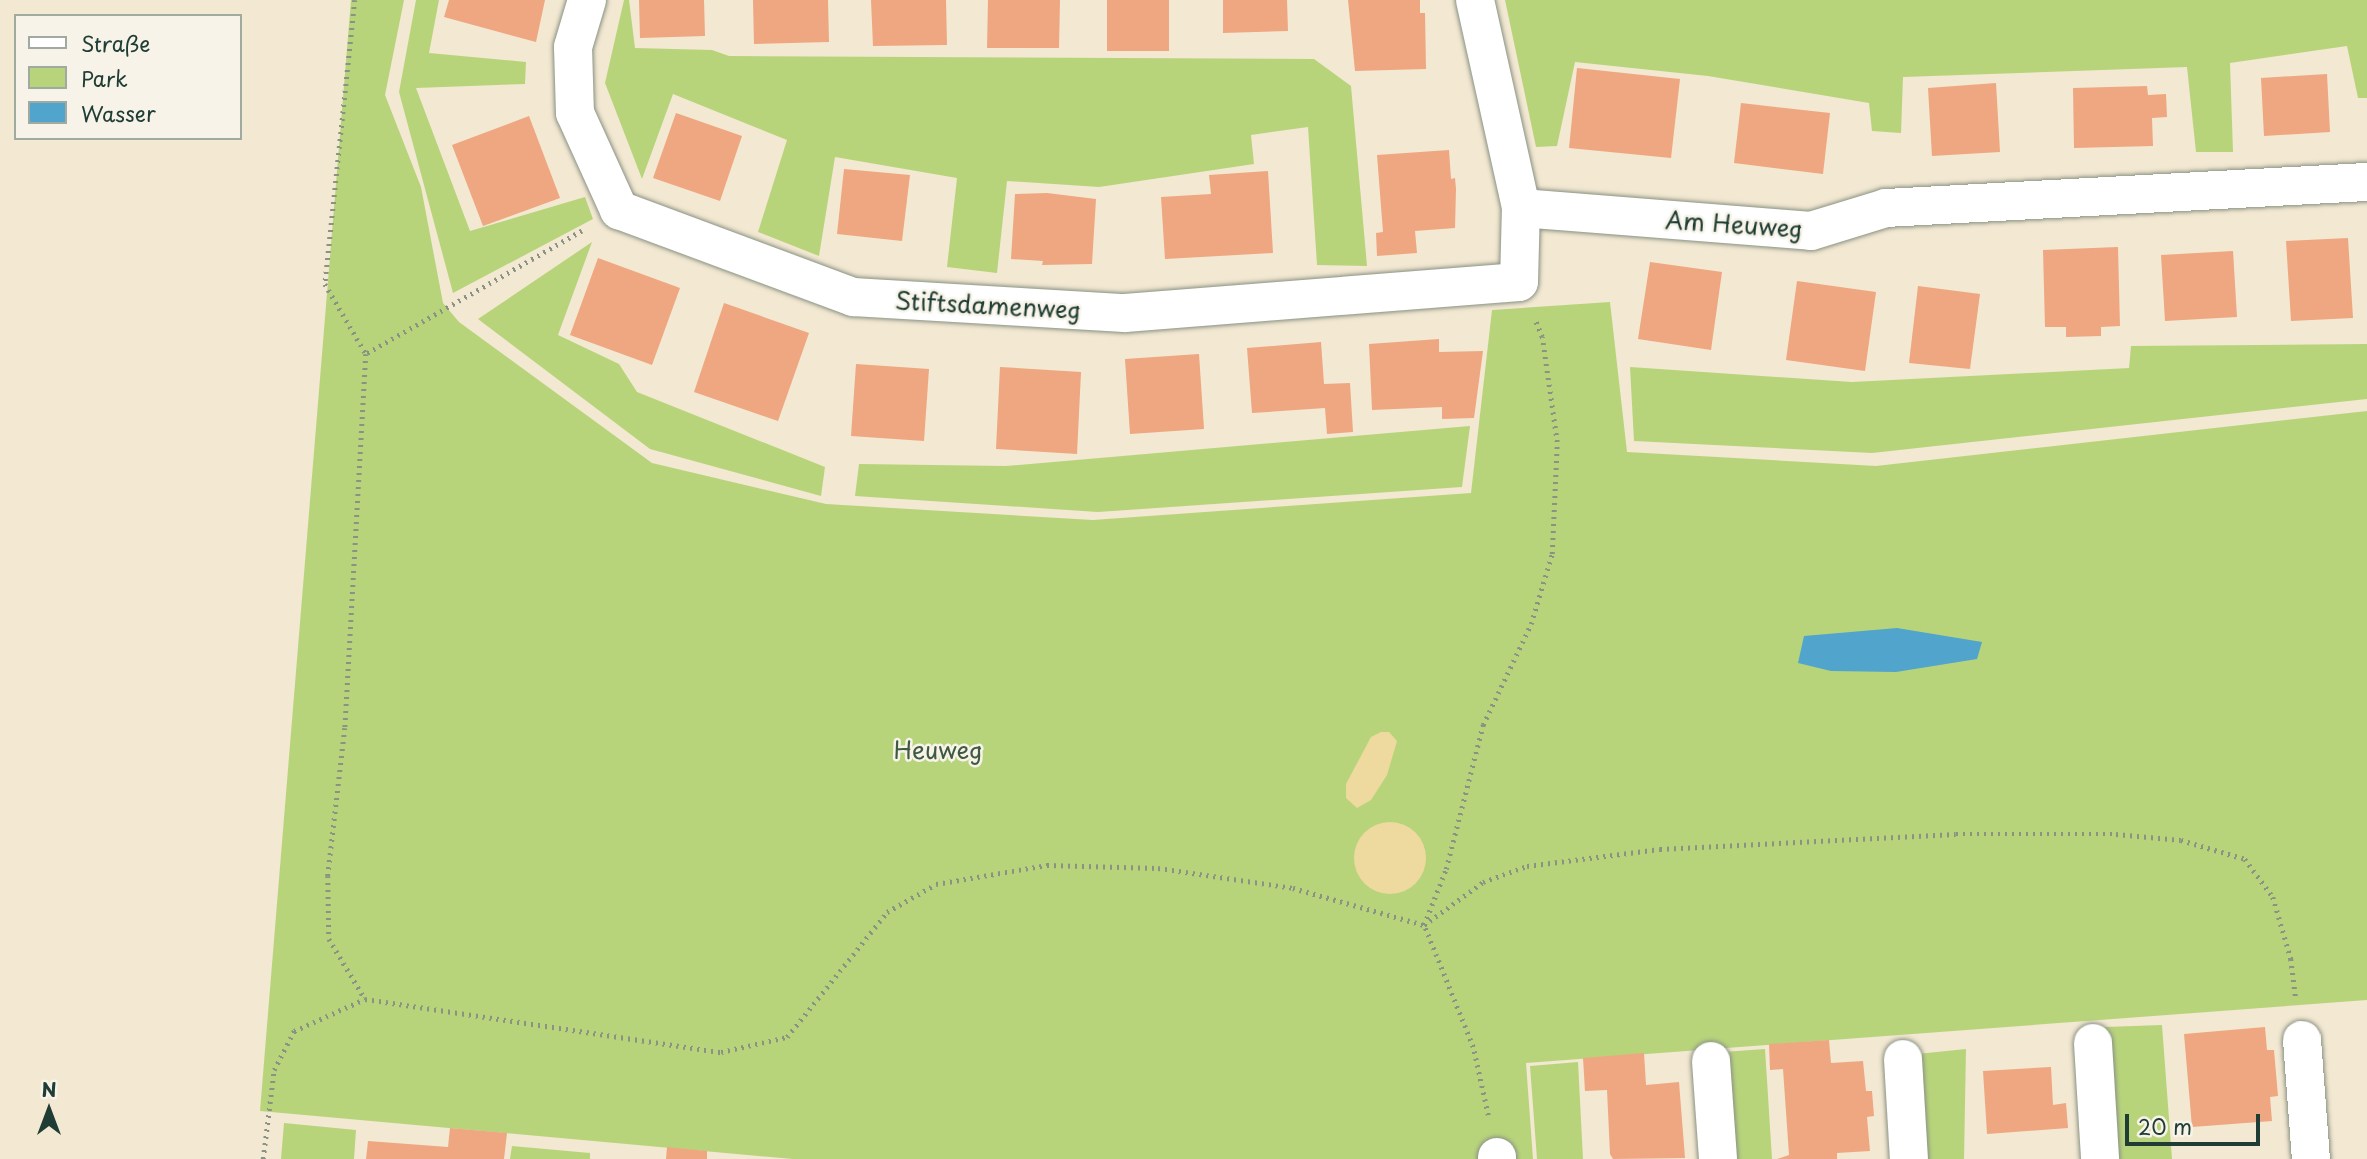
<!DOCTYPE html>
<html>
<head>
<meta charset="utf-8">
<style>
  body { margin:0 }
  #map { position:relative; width:2367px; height:1159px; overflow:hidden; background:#f3e8d2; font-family:"Playpen Sans",sans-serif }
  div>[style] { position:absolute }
  .green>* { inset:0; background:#b8d47b }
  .sand>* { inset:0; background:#eeda9e }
  .round { border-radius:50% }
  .water>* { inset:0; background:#51a4cc }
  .building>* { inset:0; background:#eea780 }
  .path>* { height:4.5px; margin-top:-2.25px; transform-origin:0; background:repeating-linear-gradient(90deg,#899283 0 2px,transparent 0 7px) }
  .roads { filter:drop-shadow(0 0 2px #899283) drop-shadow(0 0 2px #899283) }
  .minor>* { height:38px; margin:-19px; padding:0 19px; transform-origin:19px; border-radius:19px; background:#fff }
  span { translate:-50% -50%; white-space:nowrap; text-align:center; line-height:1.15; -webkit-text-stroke:5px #f7f3e8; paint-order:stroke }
  .street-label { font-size:24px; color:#1f3d34 }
  .park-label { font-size:24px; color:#3e5b42 }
  .legend { position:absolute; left:14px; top:14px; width:228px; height:126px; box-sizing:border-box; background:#f7f3e8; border:2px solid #a1aaa0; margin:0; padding:9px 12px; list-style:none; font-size:21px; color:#1f3d34 }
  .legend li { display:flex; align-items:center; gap:14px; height:35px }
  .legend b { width:35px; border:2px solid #a1aaa0 }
  .north { position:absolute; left:14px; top:1075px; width:70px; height:70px; -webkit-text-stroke:5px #f7f3e8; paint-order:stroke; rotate:0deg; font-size:19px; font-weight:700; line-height:28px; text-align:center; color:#1f3d34 }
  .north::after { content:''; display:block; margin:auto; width:24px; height:32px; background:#1f3d34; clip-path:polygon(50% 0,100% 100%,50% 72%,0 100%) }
  .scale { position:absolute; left:2125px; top:1114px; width:135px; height:32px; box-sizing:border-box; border:4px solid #1f3d34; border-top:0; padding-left:9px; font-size:21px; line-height:24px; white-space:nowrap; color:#1f3d34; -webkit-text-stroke:5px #f7f3e8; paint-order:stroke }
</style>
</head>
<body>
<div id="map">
  <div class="green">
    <div style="clip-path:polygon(351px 0,404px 0,385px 95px,421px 187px,443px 303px,459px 322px,652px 463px,826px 504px,1093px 520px,1471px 493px,1492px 310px,1610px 302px,1627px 452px,1876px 466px,2367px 411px,2367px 1000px,1526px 1063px,1533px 1159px,793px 1159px,260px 1111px)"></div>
    <div style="clip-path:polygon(416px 0,439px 0,429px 53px,526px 62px,525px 84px,416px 88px,470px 231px,585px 197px,593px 219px,453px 293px,399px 92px)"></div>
    <div style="clip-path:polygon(624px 0,629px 0,635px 48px,712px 50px,729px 56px,1314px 59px,1351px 86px,1367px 266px,1317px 265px,1308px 127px,1251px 135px,1254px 164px,1099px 187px,1007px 181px,997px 273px,947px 267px,957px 178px,835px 157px,819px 256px,758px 232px,787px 140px,673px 94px,642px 179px,605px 83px)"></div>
    <div style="clip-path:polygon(1505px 0,2367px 0,2367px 98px,2358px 98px,2347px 46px,2230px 63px,2233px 152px,2196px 152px,2187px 67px,1903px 77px,1901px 133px,1872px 131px,1869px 103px,1708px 76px,1575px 62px,1557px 146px,1536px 147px)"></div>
    <div style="clip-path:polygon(592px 242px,558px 335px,619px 364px,637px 392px,825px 467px,821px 496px,650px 449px,478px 319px)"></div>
    <div style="clip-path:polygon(2367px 344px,2367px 399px,1872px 453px,1634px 441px,1630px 367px,1852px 382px,2129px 368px,2131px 346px)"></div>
    <div style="clip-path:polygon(1470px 426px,1462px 487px,1098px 512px,855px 496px,859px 464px,1006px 466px)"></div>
    <div style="clip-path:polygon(2162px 1025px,2172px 1159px,2113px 1159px,2105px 1027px)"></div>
    <div style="clip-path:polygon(1765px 1049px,1772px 1159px,1731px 1159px,1723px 1052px)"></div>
    <div style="clip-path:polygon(1966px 1049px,1964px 1159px,1924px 1159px,1917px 1054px)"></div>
    <div style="clip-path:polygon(1578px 1062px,1583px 1159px,1537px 1159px,1530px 1066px)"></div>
    <div style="clip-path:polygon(284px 1123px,356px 1130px,354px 1159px,281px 1159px)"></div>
    <div style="clip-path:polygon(512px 1146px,590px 1153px,590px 1159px,510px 1159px)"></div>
  </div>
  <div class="sand">
    <div style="clip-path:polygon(1381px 732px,1389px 732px,1397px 741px,1387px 775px,1371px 800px,1357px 808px,1346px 798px,1346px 784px,1371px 737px)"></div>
    <div class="round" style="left:1354px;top:822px;width:72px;height:72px"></div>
  </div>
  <div class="water">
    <div style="clip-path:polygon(1897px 628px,1982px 642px,1977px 659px,1896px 672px,1831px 671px,1798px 663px,1804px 636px)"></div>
  </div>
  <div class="building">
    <div style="clip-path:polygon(449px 0,545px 0,536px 42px,444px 17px)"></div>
    <div style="clip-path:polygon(639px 0,704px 0,705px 36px,640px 38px)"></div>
    <div style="clip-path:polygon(753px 0,828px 0,829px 42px,754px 44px)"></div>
    <div style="clip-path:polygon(871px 0,946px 0,947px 45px,873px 46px)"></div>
    <div style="clip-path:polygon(988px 0,1060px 0,1059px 48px,987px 48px)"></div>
    <div style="clip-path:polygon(1107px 0,1169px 0,1169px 51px,1107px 51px)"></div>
    <div style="clip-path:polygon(1223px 0,1287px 0,1288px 31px,1223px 33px)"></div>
    <div style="clip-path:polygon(1348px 0,1420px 0,1420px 13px,1425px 13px,1426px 69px,1355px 71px)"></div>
    <div style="clip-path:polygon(1577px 68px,1680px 79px,1671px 158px,1569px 148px)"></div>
    <div style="clip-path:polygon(2327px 74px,2330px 132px,2264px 136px,2261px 78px)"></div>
    <div style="clip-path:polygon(1996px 83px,2000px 152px,1932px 156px,1928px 88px)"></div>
    <div style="clip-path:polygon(2147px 86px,2148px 95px,2166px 94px,2167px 117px,2152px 118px,2153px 146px,2074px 148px,2073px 88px)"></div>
    <div style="clip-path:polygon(1741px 103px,1830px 113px,1823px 174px,1734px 163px)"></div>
    <div style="clip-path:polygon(676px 113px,742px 136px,720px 201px,653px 178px)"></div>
    <div style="clip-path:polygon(529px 116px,560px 198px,483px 226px,452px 145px)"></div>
    <div style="clip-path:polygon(1449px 150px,1451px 179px,1455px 178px,1456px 189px,1455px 228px,1415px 231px,1417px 253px,1377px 256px,1376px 233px,1383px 232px,1377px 155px)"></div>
    <div style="clip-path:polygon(844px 169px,910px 175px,902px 241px,837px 234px)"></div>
    <div style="clip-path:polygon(1268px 171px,1273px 253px,1165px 259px,1161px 197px,1211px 194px,1209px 175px)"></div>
    <div style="clip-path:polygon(1047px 193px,1096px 199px,1092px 264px,1042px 265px,1043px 261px,1011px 259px,1015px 194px)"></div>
    <div style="clip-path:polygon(2348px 238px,2353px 318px,2291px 321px,2286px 241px)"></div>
    <div style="clip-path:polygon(2118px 247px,2120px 326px,2101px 327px,2101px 336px,2066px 337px,2066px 327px,2045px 327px,2043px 250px)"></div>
    <div style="clip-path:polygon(2233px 251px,2237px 317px,2165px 321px,2161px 255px)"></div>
    <div style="clip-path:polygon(598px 258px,680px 288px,652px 365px,570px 335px)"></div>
    <div style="clip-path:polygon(1650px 262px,1722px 272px,1711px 350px,1638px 339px)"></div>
    <div style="clip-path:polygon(1797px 281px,1876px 292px,1865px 371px,1786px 360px)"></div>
    <div style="clip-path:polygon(1918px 286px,1980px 294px,1970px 369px,1909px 363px)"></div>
    <div style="clip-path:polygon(724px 303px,809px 333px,778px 421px,694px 392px)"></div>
    <div style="clip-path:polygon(1439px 339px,1439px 352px,1483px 351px,1474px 418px,1442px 419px,1442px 407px,1372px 410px,1369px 344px)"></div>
    <div style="clip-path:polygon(1321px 342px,1324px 384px,1350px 383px,1353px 432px,1327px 434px,1325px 408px,1252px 413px,1247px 348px)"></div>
    <div style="clip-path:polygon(1199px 354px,1204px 429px,1130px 434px,1125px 359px)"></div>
    <div style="clip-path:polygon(856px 364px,929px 369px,924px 441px,851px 436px)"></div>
    <div style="clip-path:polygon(1000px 367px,1081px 372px,1077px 454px,996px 449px)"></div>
    <div style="clip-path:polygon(2265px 1027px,2267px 1050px,2274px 1050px,2278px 1096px,2270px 1097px,2272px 1121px,2192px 1127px,2184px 1034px)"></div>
    <div style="clip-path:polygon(1829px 1040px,1831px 1063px,1863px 1061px,1866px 1091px,1872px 1091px,1874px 1116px,1867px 1117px,1870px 1151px,1837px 1153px,1837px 1159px,1777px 1159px,1789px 1155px,1783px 1069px,1770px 1070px,1769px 1044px)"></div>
    <div style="clip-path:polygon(1644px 1053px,1646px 1085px,1679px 1082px,1685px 1158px,1613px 1159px,1610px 1154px,1607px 1090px,1585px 1091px,1583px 1058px)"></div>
    <div style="clip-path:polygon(2051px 1067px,2053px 1105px,2066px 1103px,2068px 1128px,1987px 1134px,1983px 1071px)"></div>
    <div style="clip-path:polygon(450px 1128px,507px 1133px,504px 1159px,366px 1159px,368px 1141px,448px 1147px)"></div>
    <div style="clip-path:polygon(667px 1147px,707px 1151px,707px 1159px,666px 1159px)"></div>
  </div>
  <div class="path">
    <div style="left:355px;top:0;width:286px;rotate:96deg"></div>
    <div style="left:325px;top:284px;width:81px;rotate:59.6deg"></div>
    <div style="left:582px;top:231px;width:249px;rotate:150.3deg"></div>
    <div style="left:366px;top:354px;width:375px;rotate:93.2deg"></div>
    <div style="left:345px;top:728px;width:149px;rotate:96.6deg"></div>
    <div style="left:328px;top:876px;width:63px;rotate:89.1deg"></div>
    <div style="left:329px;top:939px;width:70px;rotate:59deg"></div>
    <div style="left:365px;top:999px;width:360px;rotate:8.5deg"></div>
    <div style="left:721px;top:1052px;width:68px;rotate:-12.8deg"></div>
    <div style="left:787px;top:1037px;width:160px;rotate:-51.3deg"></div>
    <div style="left:887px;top:912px;width:56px;rotate:-29.7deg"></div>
    <div style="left:936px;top:884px;width:113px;rotate:-9.7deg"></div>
    <div style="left:1047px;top:865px;width:111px;rotate:1.5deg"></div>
    <div style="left:1158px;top:868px;width:136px;rotate:8.4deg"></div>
    <div style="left:1293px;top:888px;width:136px;rotate:15.8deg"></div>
    <div style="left:1424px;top:925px;width:60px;rotate:-68.6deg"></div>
    <div style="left:1446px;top:869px;width:149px;rotate:-75.6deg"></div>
    <div style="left:1483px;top:725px;width:112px;rotate:-64.6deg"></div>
    <div style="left:1531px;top:624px;width:73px;rotate:-73.3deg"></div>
    <div style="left:1552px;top:554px;width:112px;rotate:-87.4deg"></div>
    <div style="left:1557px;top:442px;width:106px;rotate:-98.1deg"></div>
    <div style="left:1542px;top:337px;width:18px;rotate:-112deg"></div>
    <div style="left:1488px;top:1115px;width:70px;rotate:-102.4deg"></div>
    <div style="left:1473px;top:1047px;width:131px;rotate:-111.9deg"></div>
    <div style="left:1424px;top:925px;width:73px;rotate:-36.1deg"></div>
    <div style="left:1483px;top:882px;width:47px;rotate:-20deg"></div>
    <div style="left:1527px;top:866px;width:134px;rotate:-7.3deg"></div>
    <div style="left:1660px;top:849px;width:296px;rotate:-2.9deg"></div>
    <div style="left:1956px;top:834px;width:160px"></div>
    <div style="left:2116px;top:834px;width:65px;rotate:5.3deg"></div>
    <div style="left:2181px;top:840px;width:67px;rotate:16.5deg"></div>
    <div style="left:2245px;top:859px;width:47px;rotate:53.6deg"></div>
    <div style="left:2273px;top:897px;width:65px;rotate:73.8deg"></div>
    <div style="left:2291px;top:959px;width:39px;rotate:83deg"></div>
    <div style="left:263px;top:1159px;width:90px;rotate:-83deg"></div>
    <div style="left:274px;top:1070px;width:44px;rotate:-62.9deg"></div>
    <div style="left:294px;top:1031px;width:78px;rotate:-24.3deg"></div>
  </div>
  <div class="roads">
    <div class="minor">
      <div style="left:587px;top:0;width:49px;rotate:106.6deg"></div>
      <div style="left:573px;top:47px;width:66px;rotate:88.3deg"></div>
      <div style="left:575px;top:113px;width:107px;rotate:65.6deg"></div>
      <div style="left:619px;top:210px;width:250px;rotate:20.4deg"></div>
      <div style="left:853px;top:297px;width:272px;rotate:3.4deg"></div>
      <div style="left:1125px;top:313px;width:395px;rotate:-4.5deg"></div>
      <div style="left:1519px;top:282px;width:74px;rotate:-88.5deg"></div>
      <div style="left:1475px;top:0;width:213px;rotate:77.5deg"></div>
      <div style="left:1521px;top:208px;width:291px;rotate:4.5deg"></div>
      <div style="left:1811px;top:231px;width:78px;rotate:-17deg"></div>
      <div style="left:1886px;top:208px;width:482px;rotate:-3.1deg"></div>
      <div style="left:2302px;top:1040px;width:119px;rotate:85.7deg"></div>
      <div style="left:2093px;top:1043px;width:116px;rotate:86.5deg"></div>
      <div style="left:1903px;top:1059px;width:100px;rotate:86.6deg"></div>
      <div style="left:1711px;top:1061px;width:98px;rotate:85.9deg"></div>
      <div style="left:1497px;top:1157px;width:2px;rotate:90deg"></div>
    </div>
  </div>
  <div class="street-label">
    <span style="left:1734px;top:224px;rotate:4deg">Am Heuweg</span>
    <span style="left:988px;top:305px;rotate:3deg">Stiftsdamenweg</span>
  </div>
  <div class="park-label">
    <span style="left:938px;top:750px">Heuweg</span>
  </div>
  <ul class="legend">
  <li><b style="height:9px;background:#fff"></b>Straße</li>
  <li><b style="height:19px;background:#b8d47b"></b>Park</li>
  <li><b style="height:19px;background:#51a4cc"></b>Wasser</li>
  </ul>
  <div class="north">N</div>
  <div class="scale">20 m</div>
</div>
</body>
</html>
